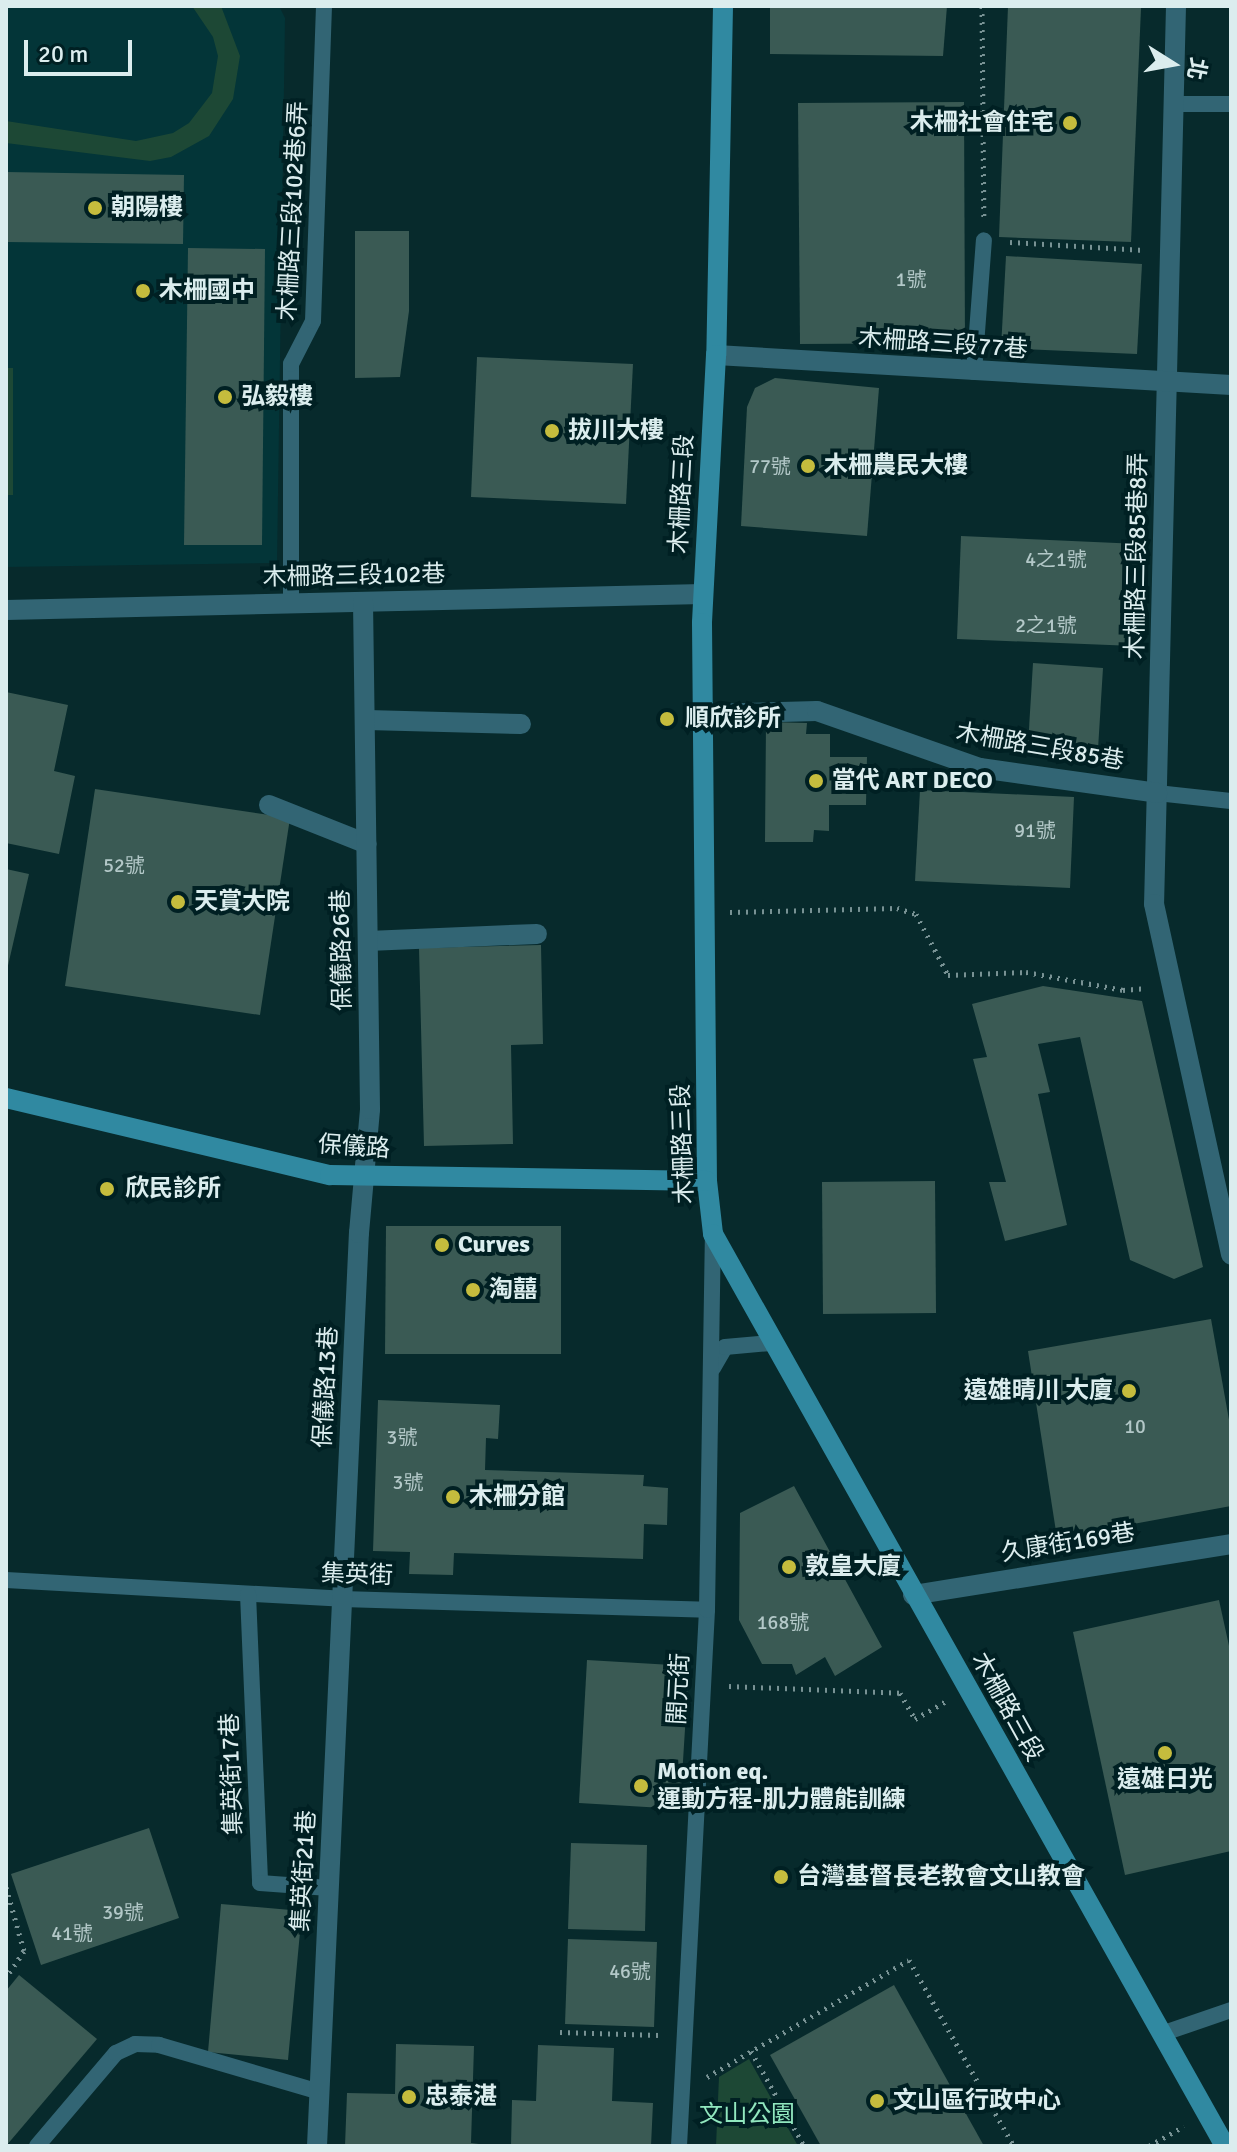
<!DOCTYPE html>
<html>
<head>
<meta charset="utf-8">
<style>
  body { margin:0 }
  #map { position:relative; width:1237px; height:2152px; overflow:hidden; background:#072a2c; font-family:Signika,"Noto Sans TC",sans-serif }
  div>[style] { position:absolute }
  .built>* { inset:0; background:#033538 }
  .green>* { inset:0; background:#1d4835 }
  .building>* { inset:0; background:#3a5a54 }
  .path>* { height:5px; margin-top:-2.5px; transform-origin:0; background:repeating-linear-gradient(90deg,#789294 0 2px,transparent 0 8px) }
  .lane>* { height:16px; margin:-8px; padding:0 8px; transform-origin:8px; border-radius:8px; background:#326574 }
  .street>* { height:20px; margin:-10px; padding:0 10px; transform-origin:10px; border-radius:10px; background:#326574 }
  .secondary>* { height:20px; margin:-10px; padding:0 10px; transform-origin:10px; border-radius:10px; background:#3089a1 }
  .dots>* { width:22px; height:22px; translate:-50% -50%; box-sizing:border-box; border:4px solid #002023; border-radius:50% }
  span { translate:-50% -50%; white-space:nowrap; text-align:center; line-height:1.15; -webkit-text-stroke:8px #002023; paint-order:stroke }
  .number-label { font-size:20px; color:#b3c8c8 }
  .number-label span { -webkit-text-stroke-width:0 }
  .poi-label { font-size:24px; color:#dbedee; font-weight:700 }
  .right { translate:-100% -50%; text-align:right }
  .left { translate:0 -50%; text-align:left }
  .street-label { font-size:24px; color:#dbedee }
  .park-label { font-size:24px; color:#91e8bf }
  .frame { position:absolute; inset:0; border:8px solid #dbedee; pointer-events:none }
  .north { position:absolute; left:1133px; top:24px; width:80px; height:80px; -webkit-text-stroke:6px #002023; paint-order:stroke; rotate:101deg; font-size:22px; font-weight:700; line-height:32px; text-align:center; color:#dbedee }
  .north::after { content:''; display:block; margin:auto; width:28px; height:36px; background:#dbedee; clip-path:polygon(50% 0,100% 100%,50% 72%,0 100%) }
  .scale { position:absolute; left:24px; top:40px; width:108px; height:36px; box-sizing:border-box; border:4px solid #dbedee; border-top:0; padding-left:10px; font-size:24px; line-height:28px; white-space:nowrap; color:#dbedee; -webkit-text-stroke:6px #002023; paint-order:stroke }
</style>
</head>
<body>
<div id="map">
  <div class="built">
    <div style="clip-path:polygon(6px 6px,279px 6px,285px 18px,277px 563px,6px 567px)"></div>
  </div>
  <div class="green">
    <div style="clip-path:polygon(192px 6px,221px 6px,240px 56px,233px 99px,209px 136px,171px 157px,150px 161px,6px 143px,6px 121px,136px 141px,173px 133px,189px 123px,212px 93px,218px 56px,213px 37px)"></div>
    <div style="clip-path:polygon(6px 368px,13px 368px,13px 495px,6px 495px)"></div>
    <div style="clip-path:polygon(749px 2059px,798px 2146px,716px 2146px,719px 2077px)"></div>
  </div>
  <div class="building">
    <div style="clip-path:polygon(770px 6px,947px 6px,943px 56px,770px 54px)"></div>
    <div style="clip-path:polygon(1008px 6px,1141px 8px,1131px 242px,999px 237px)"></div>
    <div style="clip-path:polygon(964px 102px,965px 343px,800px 344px,798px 103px)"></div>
    <div style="clip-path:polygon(6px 172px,184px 175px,183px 244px,6px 242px)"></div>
    <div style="clip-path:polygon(355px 231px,409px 231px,409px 311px,400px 377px,355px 378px)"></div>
    <div style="clip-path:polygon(188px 248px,265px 249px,262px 545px,184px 545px)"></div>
    <div style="clip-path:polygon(1006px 256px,1142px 264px,1137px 354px,1001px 348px)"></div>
    <div style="clip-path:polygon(477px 357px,633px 364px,626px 504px,471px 497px)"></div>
    <div style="clip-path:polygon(775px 378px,879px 388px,867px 536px,741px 526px,747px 407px,755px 388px)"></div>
    <div style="clip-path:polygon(961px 536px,1139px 544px,1134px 646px,957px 639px)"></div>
    <div style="clip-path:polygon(1033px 663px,1103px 668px,1098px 749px,1028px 745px)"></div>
    <div style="clip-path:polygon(6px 692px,68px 705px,54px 771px,75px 776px,59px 854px,6px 843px)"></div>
    <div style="clip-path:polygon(766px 722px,807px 723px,806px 734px,830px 734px,830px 757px,867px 757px,866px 805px,829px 805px,829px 831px,814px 830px,813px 842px,765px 842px)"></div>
    <div style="clip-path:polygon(95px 789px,290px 818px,260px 1015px,65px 986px)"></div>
    <div style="clip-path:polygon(920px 790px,1074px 797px,1070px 888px,915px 881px)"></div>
    <div style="clip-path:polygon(6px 869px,29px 874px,7px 970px,6px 970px)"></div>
    <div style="clip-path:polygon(541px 945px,543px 1044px,511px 1045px,513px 1144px,424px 1146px,419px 948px)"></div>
    <div style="clip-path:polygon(1043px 986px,1142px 1001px,1203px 1267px,1174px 1279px,1130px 1260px,1080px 1037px,1038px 1044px,1050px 1092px,1038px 1094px,1067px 1225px,1005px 1241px,989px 1182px,1006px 1182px,973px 1059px,987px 1057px,972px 1004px)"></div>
    <div style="clip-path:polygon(935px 1181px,936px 1313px,823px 1314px,822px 1182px)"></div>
    <div style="clip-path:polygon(386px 1226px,561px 1226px,561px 1354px,385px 1354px)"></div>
    <div style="clip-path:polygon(1211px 1319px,1231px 1431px,1231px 1506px,1057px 1538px,1028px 1351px)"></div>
    <div style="clip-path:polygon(378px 1400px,500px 1405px,498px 1439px,486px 1438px,485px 1470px,644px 1475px,643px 1486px,668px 1488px,667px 1525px,644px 1524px,643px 1559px,454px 1553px,453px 1575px,409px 1574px,410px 1552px,373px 1551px)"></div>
    <div style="clip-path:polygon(794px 1486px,882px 1647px,835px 1676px,825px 1657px,796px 1675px,792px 1664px,762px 1664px,739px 1620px,740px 1513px)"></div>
    <div style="clip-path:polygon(1219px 1600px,1231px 1655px,1231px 1851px,1125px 1875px,1073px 1632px)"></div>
    <div style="clip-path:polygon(587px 1660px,689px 1666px,680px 1809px,579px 1803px)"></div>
    <div style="clip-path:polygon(149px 1828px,179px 1918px,41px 1965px,11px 1874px)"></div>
    <div style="clip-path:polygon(571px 1843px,647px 1845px,645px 1931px,568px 1929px)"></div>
    <div style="clip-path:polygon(221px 1904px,302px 1911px,288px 2060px,208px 2052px)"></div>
    <div style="clip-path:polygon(568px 1939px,657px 1942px,654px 2027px,565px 2024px)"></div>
    <div style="clip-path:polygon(19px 1975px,97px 2039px,6px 2146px,6px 1991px)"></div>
    <div style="clip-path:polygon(894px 1985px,984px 2146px,821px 2146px,770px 2055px)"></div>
    <div style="clip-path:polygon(396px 2044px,474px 2046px,471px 2143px,495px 2146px,345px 2146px,347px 2093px,395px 2094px)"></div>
    <div style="clip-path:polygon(538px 2045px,614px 2048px,612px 2101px,653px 2103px,651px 2146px,511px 2146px,512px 2100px,536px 2101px)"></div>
  </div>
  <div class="path">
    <div style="left:982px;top:6px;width:211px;rotate:89.5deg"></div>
    <div style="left:1010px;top:242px;width:134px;rotate:3.4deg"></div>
    <div style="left:730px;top:912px;width:167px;rotate:-1.4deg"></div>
    <div style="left:897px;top:908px;width:20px;rotate:18deg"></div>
    <div style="left:916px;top:914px;width:69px;rotate:62.3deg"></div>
    <div style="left:948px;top:975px;width:78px;rotate:-2.2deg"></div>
    <div style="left:1026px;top:972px;width:99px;rotate:10.5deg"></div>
    <div style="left:1123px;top:990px;width:21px;rotate:-5deg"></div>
    <div style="left:729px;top:1686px;width:171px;rotate:2.3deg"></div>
    <div style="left:900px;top:1693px;width:30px;rotate:60deg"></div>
    <div style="left:915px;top:1719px;width:36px;rotate:-30deg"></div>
    <div style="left:6px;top:1887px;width:66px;rotate:74.3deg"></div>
    <div style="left:24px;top:1951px;width:32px;rotate:124deg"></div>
    <div style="left:560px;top:2032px;width:99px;rotate:1.7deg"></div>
    <div style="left:751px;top:2051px;width:109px;rotate:60.8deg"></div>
    <div style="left:707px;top:2077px;width:233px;rotate:-30.1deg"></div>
    <div style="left:909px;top:1960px;width:214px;rotate:60.6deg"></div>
    <div style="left:1149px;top:2146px;width:40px;rotate:-29.7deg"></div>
  </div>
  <div class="lane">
    <div style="left:1174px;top:104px;width:57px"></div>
    <div style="left:974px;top:372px;width:132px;rotate:-85.7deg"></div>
    <div style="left:291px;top:603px;width:239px;rotate:-90deg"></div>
    <div style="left:291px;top:364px;width:48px;rotate:-62.9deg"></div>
    <div style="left:313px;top:321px;width:315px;rotate:-88deg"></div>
    <div style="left:1157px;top:793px;width:74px;rotate:6.2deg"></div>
    <div style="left:713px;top:1368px;width:24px;rotate:-60deg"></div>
    <div style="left:725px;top:1347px;width:46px;rotate:-5deg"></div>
    <div style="left:6px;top:1580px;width:337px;rotate:3.2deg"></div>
    <div style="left:342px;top:1599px;width:365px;rotate:1.7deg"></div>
    <div style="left:248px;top:1594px;width:289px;rotate:87.6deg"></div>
    <div style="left:260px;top:1883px;width:69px;rotate:4.1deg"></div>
    <div style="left:1161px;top:2034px;width:74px;rotate:-18.9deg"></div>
    <div style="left:37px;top:2146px;width:122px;rotate:-49.7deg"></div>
    <div style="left:116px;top:2053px;width:21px;rotate:-25deg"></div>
    <div style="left:135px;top:2044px;width:24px;rotate:2deg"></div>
    <div style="left:159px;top:2045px;width:168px;rotate:16.3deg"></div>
    <div style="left:679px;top:2146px;width:537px;rotate:-87.01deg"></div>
    <div style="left:707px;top:1610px;width:376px;rotate:-89.1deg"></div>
  </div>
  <div class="street">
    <div style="left:1176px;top:6px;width:898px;rotate:91.4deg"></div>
    <div style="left:1154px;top:904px;width:359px;rotate:77.6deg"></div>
    <div style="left:716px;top:355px;width:516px;rotate:3.33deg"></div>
    <div style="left:6px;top:610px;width:697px;rotate:-1.32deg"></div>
    <div style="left:703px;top:714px;width:114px;rotate:-1.5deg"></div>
    <div style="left:817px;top:711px;width:173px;rotate:19.3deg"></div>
    <div style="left:980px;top:768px;width:179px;rotate:8deg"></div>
    <div style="left:367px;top:720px;width:154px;rotate:1.5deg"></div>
    <div style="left:269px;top:805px;width:105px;rotate:21.7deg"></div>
    <div style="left:368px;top:941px;width:169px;rotate:-2.4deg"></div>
    <div style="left:913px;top:1595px;width:322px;rotate:-9.1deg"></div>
    <div style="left:317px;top:2146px;width:914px;rotate:-87.37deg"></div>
    <div style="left:359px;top:1233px;width:124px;rotate:-84.9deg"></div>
    <div style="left:370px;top:1109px;width:507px;rotate:-90.79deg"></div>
  </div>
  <div class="secondary">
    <div style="left:723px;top:6px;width:349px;rotate:91.1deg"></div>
    <div style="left:716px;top:355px;width:268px;rotate:93deg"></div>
    <div style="left:702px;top:623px;width:558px;rotate:89.49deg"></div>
    <div style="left:707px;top:1181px;width:53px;rotate:83.5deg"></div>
    <div style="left:713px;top:1234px;width:1046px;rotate:60.69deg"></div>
    <div style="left:6px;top:1098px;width:333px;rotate:13.4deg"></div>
    <div style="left:330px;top:1175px;width:377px;rotate:0.9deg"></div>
  </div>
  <div class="dots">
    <div style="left:1070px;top:123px;background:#c5bc3d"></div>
    <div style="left:95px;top:208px;background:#c5bc3d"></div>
    <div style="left:143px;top:291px;background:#c5bc3d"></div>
    <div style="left:225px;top:397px;background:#c5bc3d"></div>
    <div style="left:552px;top:431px;background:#c5bc3d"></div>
    <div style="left:808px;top:466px;background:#c5bc3d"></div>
    <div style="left:667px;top:719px;background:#c5bc3d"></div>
    <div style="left:816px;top:781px;background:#c5bc3d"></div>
    <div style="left:178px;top:902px;background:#c5bc3d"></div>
    <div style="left:107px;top:1189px;background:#c5bc3d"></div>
    <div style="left:442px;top:1245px;background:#c5bc3d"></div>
    <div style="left:473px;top:1290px;background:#c5bc3d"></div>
    <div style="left:1129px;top:1391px;background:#c5bc3d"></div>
    <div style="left:453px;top:1497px;background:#c5bc3d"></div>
    <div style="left:789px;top:1567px;background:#c5bc3d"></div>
    <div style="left:1165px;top:1753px;background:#c5bc3d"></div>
    <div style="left:641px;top:1786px;background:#c5bc3d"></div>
    <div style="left:781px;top:1877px;background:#c5bc3d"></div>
    <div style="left:409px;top:2097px;background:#c5bc3d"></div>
    <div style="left:877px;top:2101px;background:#c5bc3d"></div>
  </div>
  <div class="number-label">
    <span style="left:911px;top:279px">1號</span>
    <span style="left:770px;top:466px">77號</span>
    <span style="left:1056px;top:559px">4之1號</span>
    <span style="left:1046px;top:625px">2之1號</span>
    <span style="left:1035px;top:830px">91號</span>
    <span style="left:124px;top:865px">52號</span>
    <span style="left:1135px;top:1426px">10</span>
    <span style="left:402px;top:1437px">3號</span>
    <span style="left:408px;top:1482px">3號</span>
    <span style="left:783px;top:1622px">168號</span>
    <span style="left:123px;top:1912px">39號</span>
    <span style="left:72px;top:1933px">41號</span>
    <span style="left:630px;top:1971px">46號</span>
  </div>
  <div class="poi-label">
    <span class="right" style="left:1054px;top:123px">木柵社會住宅</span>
    <span class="left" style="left:111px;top:208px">朝陽樓</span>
    <span class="left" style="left:159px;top:291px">木柵國中</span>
    <span class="left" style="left:241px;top:397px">弘毅樓</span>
    <span class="left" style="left:568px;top:431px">拔川大樓</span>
    <span class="left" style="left:824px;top:466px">木柵農民大樓</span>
    <span class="left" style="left:685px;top:719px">順欣診所</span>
    <span class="left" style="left:832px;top:781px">當代 ART DECO</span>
    <span class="left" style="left:194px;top:902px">天賞大院</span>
    <span class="left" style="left:125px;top:1189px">欣民診所</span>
    <span class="left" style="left:458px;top:1245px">Curves</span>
    <span class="left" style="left:489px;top:1290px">淘囍</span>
    <span class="right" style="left:1113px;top:1391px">遠雄晴川 大廈</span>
    <span class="left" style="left:469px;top:1497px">木柵分館</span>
    <span class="left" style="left:805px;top:1567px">敦皇大廈</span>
    <span class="left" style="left:657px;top:1786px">Motion eq.<br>運動方程-肌力體能訓練</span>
    <span style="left:1165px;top:1780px">遠雄日光</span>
    <span class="left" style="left:797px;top:1877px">台灣基督長老教會文山教會</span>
    <span class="left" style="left:425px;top:2097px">忠泰湛</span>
    <span class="left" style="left:893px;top:2101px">文山區行政中心</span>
  </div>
  <div class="street-label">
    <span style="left:293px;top:211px;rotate:-87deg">木柵路三段102巷6弄</span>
    <span style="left:943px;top:344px;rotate:4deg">木柵路三段77巷</span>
    <span style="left:682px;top:494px;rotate:-87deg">木柵路三段</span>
    <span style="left:1137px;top:556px;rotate:-89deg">木柵路三段85巷8弄</span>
    <span style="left:354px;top:576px;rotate:-1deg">木柵路三段102巷</span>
    <span style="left:1040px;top:747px;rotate:10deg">木柵路三段85巷</span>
    <span style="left:342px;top:950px;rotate:-91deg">保儀路26巷</span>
    <span style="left:683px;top:1144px;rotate:-92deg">木柵路三段</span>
    <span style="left:354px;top:1147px;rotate:4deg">保儀路</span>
    <span style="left:326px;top:1387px;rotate:-87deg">保儀路13巷</span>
    <span style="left:1068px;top:1543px;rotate:-9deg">久康街169巷</span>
    <span style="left:357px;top:1575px;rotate:2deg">集英街</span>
    <span style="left:679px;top:1689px;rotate:-87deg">開元街</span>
    <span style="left:1007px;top:1707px;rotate:61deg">木柵路三段</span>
    <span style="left:232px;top:1774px;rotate:-92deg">集英街17巷</span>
    <span style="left:304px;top:1871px;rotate:-87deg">集英街21巷</span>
  </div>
  <div class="park-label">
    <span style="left:747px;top:2115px">文山公園</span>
  </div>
  <div class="frame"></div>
  <div class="north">北</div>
  <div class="scale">20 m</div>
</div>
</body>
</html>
